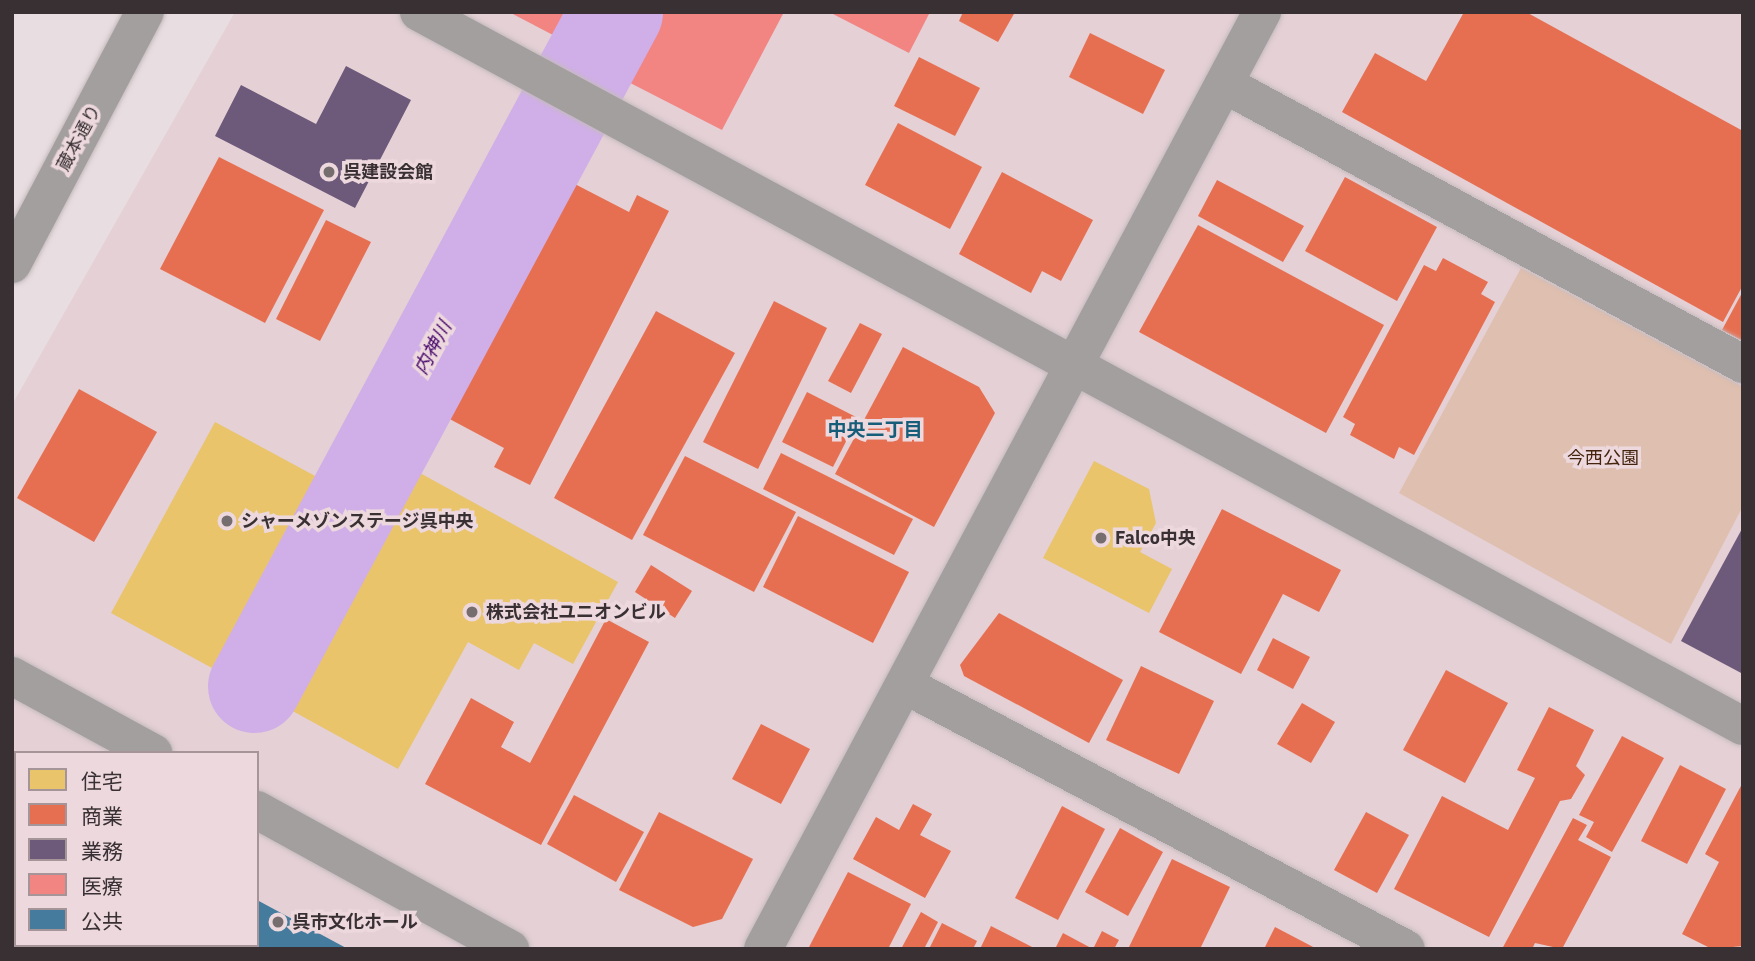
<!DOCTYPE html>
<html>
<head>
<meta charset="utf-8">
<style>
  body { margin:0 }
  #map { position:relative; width:1755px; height:961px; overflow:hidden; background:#e8dde0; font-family:"IBM Plex Sans","Noto Sans JP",sans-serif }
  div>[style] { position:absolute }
  .built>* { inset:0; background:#e4d0d5 }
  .green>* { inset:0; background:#dfbfaf }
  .homes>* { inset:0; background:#e9c46a }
  .shops>* { inset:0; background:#e76f51 }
  .offices>* { inset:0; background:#6d597a }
  .health>* { inset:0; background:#f28482 }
  .public>* { inset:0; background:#457b9d }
  .river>* { height:93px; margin:-46.5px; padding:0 46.5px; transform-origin:46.5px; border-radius:46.5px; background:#d0afe8 }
  .roads { filter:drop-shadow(0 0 2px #c4bbbe) drop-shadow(0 0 2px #c4bbbe) }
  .minor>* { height:38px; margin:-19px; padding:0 19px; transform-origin:19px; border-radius:19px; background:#a49f9f }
  .tertiary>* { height:38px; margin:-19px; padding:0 19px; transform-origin:19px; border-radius:19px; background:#a49f9f }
  .dots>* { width:19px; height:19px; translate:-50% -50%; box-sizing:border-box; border:4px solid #edd8de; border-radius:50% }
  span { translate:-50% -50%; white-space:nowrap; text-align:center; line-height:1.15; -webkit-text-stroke:7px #edd8de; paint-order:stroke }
  .street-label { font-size:18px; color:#383032 }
  .poi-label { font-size:18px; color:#383032; font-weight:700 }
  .left { translate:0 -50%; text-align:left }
  .park-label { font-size:18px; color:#44240c }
  .water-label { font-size:19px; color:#47096b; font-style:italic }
  .neighbourhood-label { font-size:19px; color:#155d78; font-weight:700 }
  .frame { position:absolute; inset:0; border:14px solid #383032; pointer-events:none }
  .legend { position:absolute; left:14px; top:751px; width:245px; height:196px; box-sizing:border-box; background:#edd8de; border:2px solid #a59599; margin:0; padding:9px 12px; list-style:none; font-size:21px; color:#383032 }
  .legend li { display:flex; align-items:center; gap:14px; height:35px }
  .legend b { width:35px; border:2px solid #a59599 }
</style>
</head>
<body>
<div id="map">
  <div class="built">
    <div style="clip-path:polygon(evenodd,235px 12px,1743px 12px,1743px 949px,12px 949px,12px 405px,235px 12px,16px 753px,257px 753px,257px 945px,16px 945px,16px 753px)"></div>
  </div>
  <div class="green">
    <div style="clip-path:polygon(1521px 268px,1743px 387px,1743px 506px,1671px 644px,1399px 493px)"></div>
  </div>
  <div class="homes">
    <div style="clip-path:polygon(215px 422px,317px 477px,269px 564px,286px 573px,254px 632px,237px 623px,212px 668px,111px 613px)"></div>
    <div style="clip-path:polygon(1094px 461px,1149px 489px,1156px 523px,1140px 552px,1172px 569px,1149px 613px,1043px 558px)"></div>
    <div style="clip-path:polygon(400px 462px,618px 582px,573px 664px,534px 643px,519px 670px,468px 642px,398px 769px,289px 709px,374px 556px,354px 545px)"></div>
  </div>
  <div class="shops">
    <div style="clip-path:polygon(963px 12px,1015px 12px,998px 42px,959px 21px)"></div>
    <div style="clip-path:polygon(1464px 12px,1526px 12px,1743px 131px,1743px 285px,1723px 322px,1342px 112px,1375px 53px,1426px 81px)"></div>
    <div style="clip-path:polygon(1090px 33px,1165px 70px,1143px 114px,1069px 77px)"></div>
    <div style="clip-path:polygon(919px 57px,980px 88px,955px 136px,894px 106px)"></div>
    <div style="clip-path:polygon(898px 123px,982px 167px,950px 229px,865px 185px)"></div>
    <div style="clip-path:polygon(219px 157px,324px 210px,265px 323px,160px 269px)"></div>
    <div style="clip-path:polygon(1002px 172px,1093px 220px,1061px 281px,1042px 271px,1031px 293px,959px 254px)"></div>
    <div style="clip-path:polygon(1345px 177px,1437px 227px,1397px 301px,1305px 251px)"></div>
    <div style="clip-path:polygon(1217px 180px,1304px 226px,1283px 262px,1198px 216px)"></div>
    <div style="clip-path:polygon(569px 181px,629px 212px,637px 195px,669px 211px,530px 485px,494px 467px,504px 448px,444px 416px)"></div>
    <div style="clip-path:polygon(326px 220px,371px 242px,320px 341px,276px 319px)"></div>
    <div style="clip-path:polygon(1198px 225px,1384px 325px,1326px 433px,1139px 332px)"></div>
    <div style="clip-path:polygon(1443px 258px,1488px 282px,1481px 294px,1495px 302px,1414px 455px,1399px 447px,1394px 459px,1350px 435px,1355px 424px,1343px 417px,1424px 265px,1436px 271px)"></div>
    <div style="clip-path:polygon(1743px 291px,1743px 341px,1722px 330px)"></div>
    <div style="clip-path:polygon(774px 301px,827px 328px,758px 469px,703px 442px)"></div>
    <div style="clip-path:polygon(656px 311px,735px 353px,632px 540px,554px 498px)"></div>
    <div style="clip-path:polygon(860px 323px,882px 334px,851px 393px,828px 381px)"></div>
    <div style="clip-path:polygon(903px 347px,979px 387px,995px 413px,934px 527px,835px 474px)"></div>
    <div style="clip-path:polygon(79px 389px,157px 432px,94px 542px,17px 498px)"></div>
    <div style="clip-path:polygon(807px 392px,858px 418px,833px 467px,782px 442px)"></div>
    <div style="clip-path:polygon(781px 453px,913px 519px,894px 555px,763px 489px)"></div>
    <div style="clip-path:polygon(685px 456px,796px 512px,754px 592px,643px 535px)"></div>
    <div style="clip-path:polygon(1222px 509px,1341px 570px,1319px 612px,1283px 594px,1241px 674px,1159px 632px)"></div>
    <div style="clip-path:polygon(798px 516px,909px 572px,873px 643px,763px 587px)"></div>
    <div style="clip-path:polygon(651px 565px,692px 591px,675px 618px,635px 592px)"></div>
    <div style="clip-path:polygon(999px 613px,1123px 680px,1089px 743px,964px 676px,960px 665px)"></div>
    <div style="clip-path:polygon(606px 619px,649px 642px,541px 845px,425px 784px,471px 698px,514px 722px,501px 747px,530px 763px)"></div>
    <div style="clip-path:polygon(1273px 638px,1310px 657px,1293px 689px,1257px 670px)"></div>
    <div style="clip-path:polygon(1141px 666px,1214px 701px,1179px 774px,1106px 740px)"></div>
    <div style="clip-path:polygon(1446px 670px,1508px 703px,1465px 783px,1403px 750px)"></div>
    <div style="clip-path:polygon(1302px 703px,1335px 722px,1311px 763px,1277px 744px)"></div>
    <div style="clip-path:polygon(1549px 707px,1594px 730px,1576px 766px,1585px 775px,1571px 799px,1560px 801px,1489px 937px,1394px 889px,1442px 796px,1508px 830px,1535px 778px,1517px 770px)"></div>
    <div style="clip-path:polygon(761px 724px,810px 749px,781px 804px,732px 779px)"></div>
    <div style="clip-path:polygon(1622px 736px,1664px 758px,1612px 852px,1586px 837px,1594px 822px,1579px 815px)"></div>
    <div style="clip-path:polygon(1680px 765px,1726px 789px,1687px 864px,1641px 841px)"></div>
    <div style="clip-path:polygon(1743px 782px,1743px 946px,1712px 949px,1682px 934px,1719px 862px,1705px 854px)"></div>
    <div style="clip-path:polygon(574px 795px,644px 832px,616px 882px,547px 844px)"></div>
    <div style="clip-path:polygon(913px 804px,932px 814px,920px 835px,951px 851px,925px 898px,853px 859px,876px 817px,899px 830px)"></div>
    <div style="clip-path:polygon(1062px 806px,1105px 829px,1058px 920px,1015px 898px)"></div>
    <div style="clip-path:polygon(659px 812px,753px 859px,722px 919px,693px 927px,619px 890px)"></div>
    <div style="clip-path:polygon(1366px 812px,1409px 835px,1377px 893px,1334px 870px)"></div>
    <div style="clip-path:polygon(1573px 818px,1587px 825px,1578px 840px,1611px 857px,1562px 949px,1535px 943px,1532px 949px,1502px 949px)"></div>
    <div style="clip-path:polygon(1120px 828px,1163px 852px,1128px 916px,1085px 892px)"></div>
    <div style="clip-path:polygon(1172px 859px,1230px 887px,1200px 949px,1128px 949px)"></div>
    <div style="clip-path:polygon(848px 872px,911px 904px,888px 949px,808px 949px)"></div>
    <div style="clip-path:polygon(921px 912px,938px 922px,924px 949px,901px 949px)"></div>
    <div style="clip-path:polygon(942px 923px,977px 941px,973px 949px,929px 949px)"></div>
    <div style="clip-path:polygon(991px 926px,1036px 949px,980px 949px)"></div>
    <div style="clip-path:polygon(1275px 927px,1317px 949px,1264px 949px)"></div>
    <div style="clip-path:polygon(1102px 931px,1119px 940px,1114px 949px,1093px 949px)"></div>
    <div style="clip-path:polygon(1063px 933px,1093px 949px,1055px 949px)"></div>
  </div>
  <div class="offices">
    <div style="clip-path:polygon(346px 66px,411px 100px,355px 208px,215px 136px,241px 85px,316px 124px)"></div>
    <div style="clip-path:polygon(1743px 527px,1743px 674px,1681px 641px)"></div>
  </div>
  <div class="health">
    <div style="clip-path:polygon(509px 12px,591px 12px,574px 46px)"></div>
    <div style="clip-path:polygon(632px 12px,784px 12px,722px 130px,603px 69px)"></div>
    <div style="clip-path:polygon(829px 12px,930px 12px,909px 53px)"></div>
  </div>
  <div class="public">
    <div style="clip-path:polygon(257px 900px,348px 949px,224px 949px,257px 945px)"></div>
  </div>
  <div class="river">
    <div style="left:254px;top:686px;width:765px;rotate:-61.76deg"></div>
    <div style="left:116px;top:949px;width:4px;rotate:-63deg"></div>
  </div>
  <div class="roads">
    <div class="minor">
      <div style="left:1224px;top:84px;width:590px;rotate:28.35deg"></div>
      <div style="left:905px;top:685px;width:566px;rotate:27.79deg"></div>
    </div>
    <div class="tertiary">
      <div style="left:419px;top:12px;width:1504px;rotate:28.34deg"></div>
      <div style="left:12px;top:264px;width:285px;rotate:-62.2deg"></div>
      <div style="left:12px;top:676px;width:161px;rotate:28.6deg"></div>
      <div style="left:257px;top:810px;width:289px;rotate:28.8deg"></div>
      <div style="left:763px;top:949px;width:1062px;rotate:-61.96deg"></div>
    </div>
  </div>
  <div class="dots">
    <div style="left:329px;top:172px;background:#766d6f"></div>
    <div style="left:227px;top:521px;background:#766d6f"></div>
    <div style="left:1101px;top:538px;background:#766d6f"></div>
    <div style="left:472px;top:612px;background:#766d6f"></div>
    <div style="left:278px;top:922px;background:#766d6f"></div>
  </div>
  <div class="street-label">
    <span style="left:79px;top:138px;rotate:-62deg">蔵本通り</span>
  </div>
  <div class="poi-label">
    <span class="left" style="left:343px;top:172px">呉建設会館</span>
    <span class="left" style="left:241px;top:521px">シャーメゾンステージ呉中央</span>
    <span class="left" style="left:1115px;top:538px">Falco中央</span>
    <span class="left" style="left:486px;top:612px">株式会社ユニオンビル</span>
    <span class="left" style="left:292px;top:922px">呉市文化ホール</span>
  </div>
  <div class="park-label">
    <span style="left:1603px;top:458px">今西公園</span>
  </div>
  <div class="water-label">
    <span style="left:433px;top:348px;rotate:-62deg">内神川</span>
  </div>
  <div class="neighbourhood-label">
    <span style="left:875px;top:430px">中央二丁目</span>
  </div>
  <div class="frame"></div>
  <ul class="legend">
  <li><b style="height:19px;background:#e9c46a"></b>住宅</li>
  <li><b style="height:19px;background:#e76f51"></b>商業</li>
  <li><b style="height:19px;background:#6d597a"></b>業務</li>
  <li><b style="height:19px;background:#f28482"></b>医療</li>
  <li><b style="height:19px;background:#457b9d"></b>公共</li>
  </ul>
</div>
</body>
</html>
